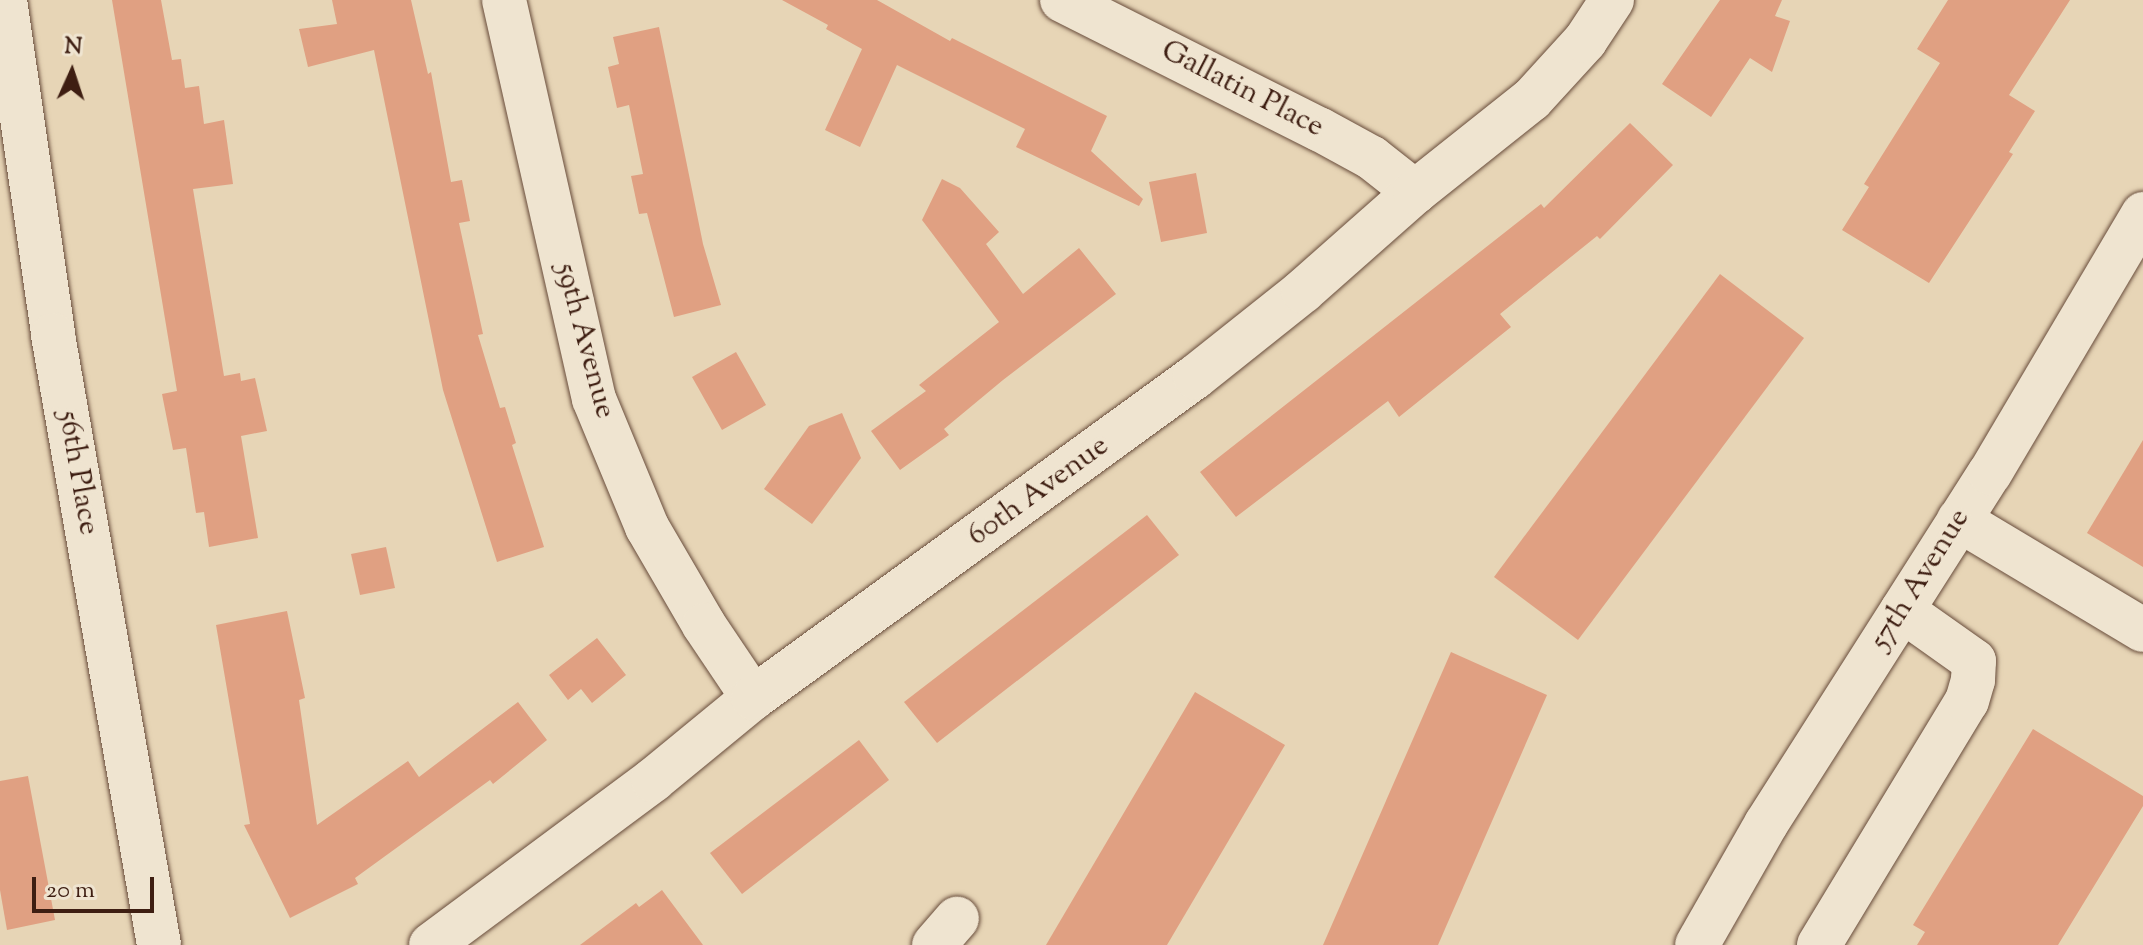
<!DOCTYPE html>
<html>
<head>
<meta charset="utf-8">
<style>
  body { margin:0 }
  #map { position:relative; width:2143px; height:945px; overflow:hidden; background:#e7d5b6; font-family:"Sorts Mill Goudy",serif }
  div>[style] { position:absolute }
  .building>* { inset:0; background:#e0a082 }
  .roads { filter:drop-shadow(0 0 2px #684c3b) drop-shadow(0 0 2px #684c3b) }
  .minor>* { height:44px; margin:-22px; padding:0 22px; transform-origin:22px; border-radius:22px; background:#efe4d0 }
  span { translate:-50% -50%; white-space:nowrap; text-align:center; line-height:1.15; -webkit-text-stroke:8px #efe4d0; paint-order:stroke }
  .street-label { font-size:30px; color:#3e1e12 }
  .north { position:absolute; left:32px; top:32px; width:80px; height:80px; -webkit-text-stroke:6px #efe4d0; paint-order:stroke; rotate:3deg; font-size:22px; font-weight:700; line-height:32px; text-align:center; color:#3e1e12 }
  .north::after { content:''; display:block; margin:auto; width:28px; height:36px; background:#3e1e12; clip-path:polygon(50% 0,100% 100%,50% 72%,0 100%) }
  .scale { position:absolute; left:32px; top:877px; width:122px; height:36px; box-sizing:border-box; border:4px solid #3e1e12; border-top:0; padding-left:10px; font-size:24px; line-height:28px; white-space:nowrap; color:#3e1e12; -webkit-text-stroke:6px #efe4d0; paint-order:stroke }
</style>
</head>
<body>
<div id="map">
  <div class="building">
    <div style="clip-path:polygon(112px 0,161px 0,172px 60px,181px 59px,185px 88px,199px 86px,204px 124px,224px 120px,233px 184px,193px 189px,224px 376px,240px 373px,241px 381px,255px 378px,267px 431px,241px 436px,258px 538px,209px 547px,204px 512px,196px 513px,186px 448px,173px 450px,162px 394px,177px 391px)"></div>
    <div style="clip-path:polygon(332px 0,411px 0,428px 74px,431px 72px,451px 182px,462px 180px,470px 221px,459px 223px,483px 334px,478px 335px,500px 408px,505px 407px,516px 443px,512px 445px,544px 547px,497px 562px,443px 390px,374px 50px,308px 67px,299px 29px,337px 24px)"></div>
    <div style="clip-path:polygon(782px 0,877px 0,950px 41px,952px 38px,1107px 116px,1091px 151px,1143px 199px,1139px 206px,1016px 147px,1025px 129px,897px 65px,860px 147px,825px 130px,862px 49px,826px 29px,828px 25px)"></div>
    <div style="clip-path:polygon(1720px 0,1782px 0,1775px 16px,1790px 21px,1772px 72px,1750px 58px,1711px 117px,1662px 84px)"></div>
    <div style="clip-path:polygon(1948px 0,2070px 0,2009px 95px,2035px 111px,2009px 152px,2013px 154px,1929px 283px,1842px 230px,1869px 187px,1864px 184px,1940px 63px,1917px 49px)"></div>
    <div style="clip-path:polygon(659px 27px,703px 244px,721px 305px,674px 317px,647px 213px,639px 214px,631px 176px,643px 174px,629px 105px,617px 108px,608px 67px,619px 64px,613px 37px)"></div>
    <div style="clip-path:polygon(1630px 123px,1673px 165px,1600px 239px,1597px 236px,1500px 314px,1511px 327px,1399px 417px,1388px 401px,1236px 517px,1200px 472px,1541px 204px,1544px 208px)"></div>
    <div style="clip-path:polygon(1196px 173px,1207px 233px,1161px 242px,1149px 182px)"></div>
    <div style="clip-path:polygon(942px 179px,960px 188px,999px 232px,986px 244px,1023px 294px,1079px 248px,1116px 294px,1003px 380px,944px 429px,949px 435px,900px 470px,871px 431px,926px 391px,919px 385px,999px 322px,922px 220px)"></div>
    <div style="clip-path:polygon(1720px 274px,1804px 338px,1578px 640px,1494px 577px)"></div>
    <div style="clip-path:polygon(736px 352px,766px 405px,722px 430px,692px 377px)"></div>
    <div style="clip-path:polygon(842px 413px,861px 458px,812px 524px,764px 489px,809px 426px)"></div>
    <div style="clip-path:polygon(2143px 440px,2143px 567px,2087px 533px)"></div>
    <div style="clip-path:polygon(1147px 515px,1179px 555px,937px 743px,904px 702px)"></div>
    <div style="clip-path:polygon(386px 547px,395px 588px,360px 595px,351px 554px)"></div>
    <div style="clip-path:polygon(287px 611px,305px 698px,299px 700px,317px 825px,408px 761px,419px 777px,518px 702px,547px 740px,493px 784px,490px 780px,355px 878px,358px 884px,290px 918px,244px 825px,250px 824px,216px 625px)"></div>
    <div style="clip-path:polygon(597px 638px,626px 675px,592px 703px,581px 689px,568px 700px,549px 675px)"></div>
    <div style="clip-path:polygon(1451px 652px,1547px 695px,1438px 945px,1323px 945px)"></div>
    <div style="clip-path:polygon(1195px 692px,1285px 745px,1167px 945px,1046px 945px)"></div>
    <div style="clip-path:polygon(2033px 729px,2143px 796px,2143px 806px,2058px 945px,1917px 945px,1925px 932px,1913px 925px)"></div>
    <div style="clip-path:polygon(859px 740px,889px 780px,742px 894px,710px 853px)"></div>
    <div style="clip-path:polygon(28px 776px,55px 920px,7px 930px,0 890px,0 781px)"></div>
    <div style="clip-path:polygon(662px 890px,703px 945px,580px 945px,636px 903px,639px 907px)"></div>
  </div>
  <div class="roads">
    <div class="minor">
      <div style="left:5px;top:0;width:338px;rotate:81.8deg"></div>
      <div style="left:53px;top:335px;width:619px;rotate:80.14deg"></div>
      <div style="left:504px;top:0;width:409px;rotate:77.3deg"></div>
      <div style="left:594px;top:399px;width:139px;rotate:67.5deg"></div>
      <div style="left:647px;top:527px;width:113px;rotate:59.8deg"></div>
      <div style="left:704px;top:625px;width:88px;rotate:56.1deg"></div>
      <div style="left:1062px;top:0;width:288px;rotate:26.7deg"></div>
      <div style="left:1319px;top:129px;width:60px;rotate:28.7deg"></div>
      <div style="left:1372px;top:158px;width:55px;rotate:38.3deg"></div>
      <div style="left:1959px;top:520px;width:214px;rotate:30.9deg"></div>
      <div style="left:431px;top:945px;width:277px;rotate:-36.6deg"></div>
      <div style="left:653px;top:780px;width:129px;rotate:-39.4deg"></div>
      <div style="left:753px;top:698px;width:546px;rotate:-35.99deg"></div>
      <div style="left:1195px;top:377px;width:138px;rotate:-38.5deg"></div>
      <div style="left:1303px;top:291px;width:149px;rotate:-41.5deg"></div>
      <div style="left:1415px;top:192px;width:149px;rotate:-38.5deg"></div>
      <div style="left:1532px;top:99px;width:79px;rotate:-47.6deg"></div>
      <div style="left:1585px;top:41px;width:49px;rotate:-56.6deg"></div>
      <div style="left:934px;top:945px;width:35px;rotate:-49deg"></div>
      <div style="left:1697px;top:945px;width:139px;rotate:-60.3deg"></div>
      <div style="left:1766px;top:824px;width:416px;rotate:-57.5deg"></div>
      <div style="left:1990px;top:473px;width:301px;rotate:-59.4deg"></div>
      <div style="left:1819px;top:945px;width:285px;rotate:-58.8deg"></div>
      <div style="left:1967px;top:701px;width:22px;rotate:-74deg"></div>
      <div style="left:1973px;top:680px;width:19px;rotate:-87deg"></div>
      <div style="left:1974px;top:661px;width:88px;rotate:-144.7deg"></div>
    </div>
  </div>
  <div class="street-label">
    <span style="left:1242px;top:90px;rotate:27deg">Gallatin Place</span>
    <span style="left:584px;top:341px;rotate:75deg">59th Avenue</span>
    <span style="left:77px;top:473px;rotate:80deg">56th Place</span>
    <span style="left:1039px;top:492px;rotate:-36deg">60th Avenue</span>
    <span style="left:1921px;top:580px;rotate:-58deg">57th Avenue</span>
  </div>
  <div class="north">N</div>
  <div class="scale">20 m</div>
</div>
</body>
</html>
